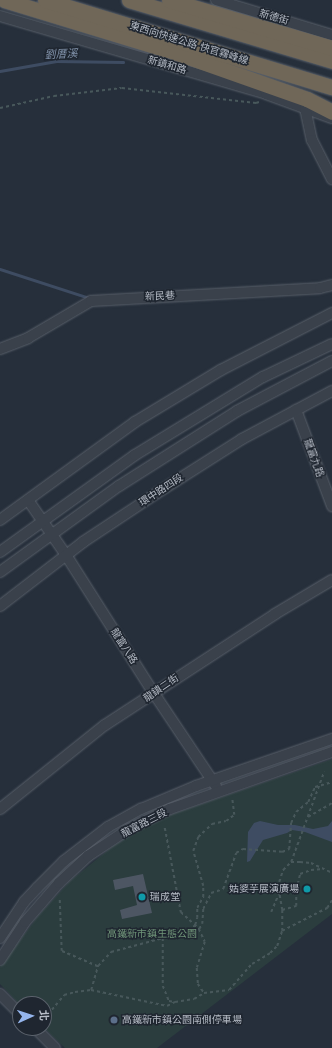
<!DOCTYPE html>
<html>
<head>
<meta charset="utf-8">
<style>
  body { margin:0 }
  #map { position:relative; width:332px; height:1048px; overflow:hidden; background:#262f3b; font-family:"DejaVu Sans","Noto Sans TC",sans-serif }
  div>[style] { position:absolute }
  .green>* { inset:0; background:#2b3d3e }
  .water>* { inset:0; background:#3e4c62 }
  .stream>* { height:2.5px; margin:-1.25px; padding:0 1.25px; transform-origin:1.25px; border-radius:1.25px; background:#3e4c62 }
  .building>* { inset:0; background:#4d5663 }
  .path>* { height:1.5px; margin-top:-0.75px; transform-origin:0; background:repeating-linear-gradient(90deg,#48585b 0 3px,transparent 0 6px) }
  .roads { filter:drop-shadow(0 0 1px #585f69) drop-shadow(0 0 1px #585f69) }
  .minor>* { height:10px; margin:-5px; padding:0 5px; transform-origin:5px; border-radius:5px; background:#3a414b }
  .highway>* { height:15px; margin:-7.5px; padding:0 7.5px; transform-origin:7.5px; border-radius:7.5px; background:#706758 }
  .dots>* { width:11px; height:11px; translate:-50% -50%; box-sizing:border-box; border:2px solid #1f2630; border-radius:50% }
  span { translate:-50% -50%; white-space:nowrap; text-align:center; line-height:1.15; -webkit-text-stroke:3px #1f2630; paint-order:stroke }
  .street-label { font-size:10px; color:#b6bcc6 }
  .poi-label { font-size:10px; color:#b6bcc6 }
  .right { translate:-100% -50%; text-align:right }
  .left { translate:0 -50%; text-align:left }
  .park-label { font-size:10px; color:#709579 }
  .water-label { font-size:11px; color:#8192aa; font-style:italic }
  .north { position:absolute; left:12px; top:996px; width:40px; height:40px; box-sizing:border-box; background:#1f2630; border:1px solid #5b626c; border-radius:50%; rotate:87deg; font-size:11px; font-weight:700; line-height:16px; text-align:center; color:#b6bcc6 }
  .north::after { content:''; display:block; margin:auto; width:14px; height:18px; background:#95b5ec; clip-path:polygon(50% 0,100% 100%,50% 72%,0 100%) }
</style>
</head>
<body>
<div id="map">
  <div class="green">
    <div style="clip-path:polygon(332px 759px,332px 914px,157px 1048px,65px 1048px,44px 1028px,44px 1004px,20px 1005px,0 984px,0 967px,38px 916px,70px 881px,113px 846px,145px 827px,173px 814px)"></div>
  </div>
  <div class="water">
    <div style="clip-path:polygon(260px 821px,278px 825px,295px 825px,313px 829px,328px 826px,332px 821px,332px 842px,305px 832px,292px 830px,287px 833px,263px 840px,250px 861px,247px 862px,248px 832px,254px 823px)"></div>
  </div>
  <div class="stream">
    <div style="left:0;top:71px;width:57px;rotate:-10.1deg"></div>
    <div style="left:56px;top:61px;width:67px;rotate:0.9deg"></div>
    <div style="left:0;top:269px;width:94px;rotate:18deg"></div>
  </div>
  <div class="building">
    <div style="clip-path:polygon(143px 874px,152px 913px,122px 919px,120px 910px,137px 905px,133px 886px,115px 890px,113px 880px)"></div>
  </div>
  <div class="path">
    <div style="left:0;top:108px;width:55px;rotate:-12.5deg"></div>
    <div style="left:54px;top:96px;width:68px;rotate:-6.7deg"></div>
    <div style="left:122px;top:88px;width:135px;rotate:6.4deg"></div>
    <div style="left:256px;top:103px;width:3px;rotate:-18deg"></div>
    <div style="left:308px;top:817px;width:28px;rotate:-30deg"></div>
    <div style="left:165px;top:828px;width:86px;rotate:79.2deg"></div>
    <div style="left:181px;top:912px;width:25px;rotate:43deg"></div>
    <div style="left:199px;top:929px;width:14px;rotate:65deg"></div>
    <div style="left:205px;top:942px;width:27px;rotate:107deg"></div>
    <div style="left:197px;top:968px;width:16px;rotate:86deg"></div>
    <div style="left:198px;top:984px;width:11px;rotate:56deg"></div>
    <div style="left:291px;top:862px;width:96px;rotate:-69.9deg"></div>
    <div style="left:60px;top:900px;width:51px;rotate:87.8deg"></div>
    <div style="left:62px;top:951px;width:39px;rotate:23deg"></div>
    <div style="left:282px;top:910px;width:15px;rotate:-16deg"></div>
    <div style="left:296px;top:906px;width:16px;rotate:-90deg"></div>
    <div style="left:296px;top:890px;width:16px;rotate:-76deg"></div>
    <div style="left:300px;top:874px;width:12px;rotate:-20deg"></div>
    <div style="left:311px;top:870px;width:12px;rotate:-5deg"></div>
    <div style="left:271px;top:912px;width:21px;rotate:-67deg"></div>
    <div style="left:199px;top:929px;width:6px;rotate:-59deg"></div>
    <div style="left:202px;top:924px;width:15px;rotate:-86deg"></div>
    <div style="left:203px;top:909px;width:18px;rotate:-63deg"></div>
    <div style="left:211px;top:893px;width:13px;rotate:-18deg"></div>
    <div style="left:223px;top:889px;width:38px;rotate:-70deg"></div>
    <div style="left:236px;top:853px;width:8px;rotate:-30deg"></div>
    <div style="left:243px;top:849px;width:39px;rotate:4deg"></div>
    <div style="left:282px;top:852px;width:8px;rotate:-23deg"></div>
    <div style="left:289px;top:849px;width:26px;rotate:-86deg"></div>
    <div style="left:291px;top:823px;width:12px;rotate:-66deg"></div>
    <div style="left:296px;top:812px;width:16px;rotate:-40deg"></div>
    <div style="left:308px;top:802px;width:17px;rotate:-65deg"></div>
    <div style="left:315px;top:787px;width:18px;rotate:-16deg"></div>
    <div style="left:282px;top:931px;width:21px;rotate:-90deg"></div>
    <div style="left:282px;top:910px;width:17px;rotate:-100deg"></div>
    <div style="left:279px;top:893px;width:11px;rotate:-90deg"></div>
    <div style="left:279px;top:882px;width:13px;rotate:-72deg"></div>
    <div style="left:283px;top:870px;width:11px;rotate:-45deg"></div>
    <div style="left:291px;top:862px;width:9px"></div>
    <div style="left:300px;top:862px;width:11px;rotate:5deg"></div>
    <div style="left:311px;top:863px;width:23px;rotate:25deg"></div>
    <div style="left:163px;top:938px;width:48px;rotate:90deg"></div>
    <div style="left:163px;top:986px;width:16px;rotate:68deg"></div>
    <div style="left:169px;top:1001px;width:6px;rotate:9deg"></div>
    <div style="left:91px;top:990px;width:25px;rotate:-74deg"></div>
    <div style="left:98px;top:966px;width:19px;rotate:-47deg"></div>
    <div style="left:111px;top:952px;width:54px;rotate:-15.1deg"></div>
    <div style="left:163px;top:938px;width:21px;rotate:-8deg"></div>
    <div style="left:184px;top:935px;width:15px;rotate:-42deg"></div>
    <div style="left:195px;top:925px;width:7px;rotate:-74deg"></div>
    <div style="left:197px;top:918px;width:10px;rotate:-90deg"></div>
    <div style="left:197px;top:908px;width:13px;rotate:-61deg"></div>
    <div style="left:203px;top:897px;width:11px;rotate:-90deg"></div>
    <div style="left:203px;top:886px;width:36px;rotate:-106deg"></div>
    <div style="left:193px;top:851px;width:15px;rotate:-70deg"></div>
    <div style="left:198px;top:837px;width:19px;rotate:-43deg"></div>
    <div style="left:212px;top:824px;width:14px;rotate:-12deg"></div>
    <div style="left:226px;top:821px;width:10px;rotate:-37deg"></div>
    <div style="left:234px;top:815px;width:17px;rotate:-97deg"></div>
    <div style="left:44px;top:1019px;width:31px;rotate:-50deg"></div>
    <div style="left:64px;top:995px;width:11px;rotate:-15deg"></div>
    <div style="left:75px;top:992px;width:16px;rotate:-7deg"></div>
    <div style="left:91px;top:990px;width:78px;rotate:11.9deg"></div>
    <div style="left:167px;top:1006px;width:9px;rotate:-27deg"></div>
    <div style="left:175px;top:1002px;width:19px;rotate:-9deg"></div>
    <div style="left:194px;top:999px;width:12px;rotate:-31deg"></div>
    <div style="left:204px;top:993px;width:25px;rotate:-7deg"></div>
    <div style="left:229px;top:990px;width:35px;rotate:-49deg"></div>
    <div style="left:252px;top:964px;width:21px;rotate:-31deg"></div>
    <div style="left:270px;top:953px;width:10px;rotate:-45deg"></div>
    <div style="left:277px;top:946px;width:16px;rotate:-72deg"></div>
    <div style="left:282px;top:931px;width:51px;rotate:-27.1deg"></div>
    <div style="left:327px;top:908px;width:9px;rotate:-58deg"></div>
  </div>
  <div class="roads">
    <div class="minor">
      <div style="left:216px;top:0;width:121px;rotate:16.8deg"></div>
      <div style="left:0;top:16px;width:277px;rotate:16.3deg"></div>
      <div style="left:266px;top:94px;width:70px;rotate:20deg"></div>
      <div style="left:305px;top:108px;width:33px;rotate:78deg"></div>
      <div style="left:312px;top:140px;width:44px;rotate:62.9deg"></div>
      <div style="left:0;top:349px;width:30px;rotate:-21deg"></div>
      <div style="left:28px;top:338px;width:73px;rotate:-30.4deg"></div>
      <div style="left:91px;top:301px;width:229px;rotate:-3.2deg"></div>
      <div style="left:320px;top:288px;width:12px;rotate:-14deg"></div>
      <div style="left:296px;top:410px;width:103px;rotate:69.4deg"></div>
      <div style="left:28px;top:500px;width:67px;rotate:55.4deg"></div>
      <div style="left:66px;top:555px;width:162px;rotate:57.6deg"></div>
      <div style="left:153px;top:692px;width:113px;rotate:56.2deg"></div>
      <div style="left:0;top:520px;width:167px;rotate:-36deg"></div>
      <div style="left:135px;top:422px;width:100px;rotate:-31.2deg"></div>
      <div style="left:221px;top:370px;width:125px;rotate:-27.2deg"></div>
      <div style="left:0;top:552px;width:166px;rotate:-35.7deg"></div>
      <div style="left:135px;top:455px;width:150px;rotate:-31.4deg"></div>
      <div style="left:263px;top:377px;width:76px;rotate:-25.6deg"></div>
      <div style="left:0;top:572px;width:147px;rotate:-35.9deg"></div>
      <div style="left:119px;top:486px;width:140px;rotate:-32.4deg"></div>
      <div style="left:237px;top:411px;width:107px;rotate:-27.8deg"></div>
      <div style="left:0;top:606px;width:105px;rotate:-37.6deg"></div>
      <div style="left:83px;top:542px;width:89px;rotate:-33.5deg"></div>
      <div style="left:157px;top:493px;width:101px;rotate:-32.4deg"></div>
      <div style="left:242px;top:439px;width:102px;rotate:-28.1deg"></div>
      <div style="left:0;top:809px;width:134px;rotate:-38.7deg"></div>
      <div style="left:105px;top:725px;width:203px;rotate:-33.1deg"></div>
      <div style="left:275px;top:614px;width:66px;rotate:-30.8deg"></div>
      <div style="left:0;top:938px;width:43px;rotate:-56.3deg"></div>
      <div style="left:24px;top:902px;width:19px;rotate:-47deg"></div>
      <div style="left:37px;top:888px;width:38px;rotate:-45deg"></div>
      <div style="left:64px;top:861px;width:56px;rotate:-37.7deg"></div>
      <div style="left:108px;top:827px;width:38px;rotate:-29deg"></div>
      <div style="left:141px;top:809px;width:60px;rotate:-22.7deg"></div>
      <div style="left:196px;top:786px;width:144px;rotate:-19.1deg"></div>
      <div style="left:0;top:960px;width:45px;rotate:-56.7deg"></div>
      <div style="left:25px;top:922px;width:52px;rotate:-48.9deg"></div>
      <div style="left:59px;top:883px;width:40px;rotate:-43deg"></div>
      <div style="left:88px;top:856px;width:49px;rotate:-33.4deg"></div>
      <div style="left:129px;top:829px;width:46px;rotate:-26deg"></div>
      <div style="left:170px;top:809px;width:172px;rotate:-19.4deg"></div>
      <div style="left:0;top:994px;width:28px;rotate:45deg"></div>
      <div style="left:35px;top:1028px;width:28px;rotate:45deg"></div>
    </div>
    <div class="highway">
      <div style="left:4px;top:0;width:171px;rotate:17deg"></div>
      <div style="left:168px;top:50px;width:147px;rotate:19.4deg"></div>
      <div style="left:307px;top:99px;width:28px;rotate:27deg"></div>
      <div style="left:45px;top:0;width:300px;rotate:16.9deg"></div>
      <div style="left:129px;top:0;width:212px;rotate:16.7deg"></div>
      <div style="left:169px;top:0;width:170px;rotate:16.4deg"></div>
    </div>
  </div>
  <div class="dots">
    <div style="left:307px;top:889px;background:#0f9aa8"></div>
    <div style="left:142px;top:897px;background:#0f9aa8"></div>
    <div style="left:114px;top:1020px;background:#5c6f8a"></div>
  </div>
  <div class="street-label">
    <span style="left:274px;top:17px;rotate:16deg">新德街</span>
    <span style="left:189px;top:43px;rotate:17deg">東西向快速公路 快官霧峰線</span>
    <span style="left:167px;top:65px;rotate:16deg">新鎮和路</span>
    <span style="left:160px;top:296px;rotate:-2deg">新民巷</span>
    <span style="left:314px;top:458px;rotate:70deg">龍富九路</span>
    <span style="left:161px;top:490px;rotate:-33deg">環中路四段</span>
    <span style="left:124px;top:646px;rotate:57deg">龍富八路</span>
    <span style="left:161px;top:688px;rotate:-34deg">龍鎮二街</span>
    <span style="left:144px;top:823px;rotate:-27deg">龍富路三段</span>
  </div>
  <div class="poi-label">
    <span class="right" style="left:299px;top:889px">姑婆芋展演廣場</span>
    <span class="left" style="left:150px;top:897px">瑞成堂</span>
    <span class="left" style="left:122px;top:1020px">高鐵新市鎮公園南側停車場</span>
  </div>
  <div class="park-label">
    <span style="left:152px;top:934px">高鐵新市鎮生態公園</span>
  </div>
  <div class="water-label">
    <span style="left:61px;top:55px;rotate:-3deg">劉厝溪</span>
  </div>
  <div class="north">北</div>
</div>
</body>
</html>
